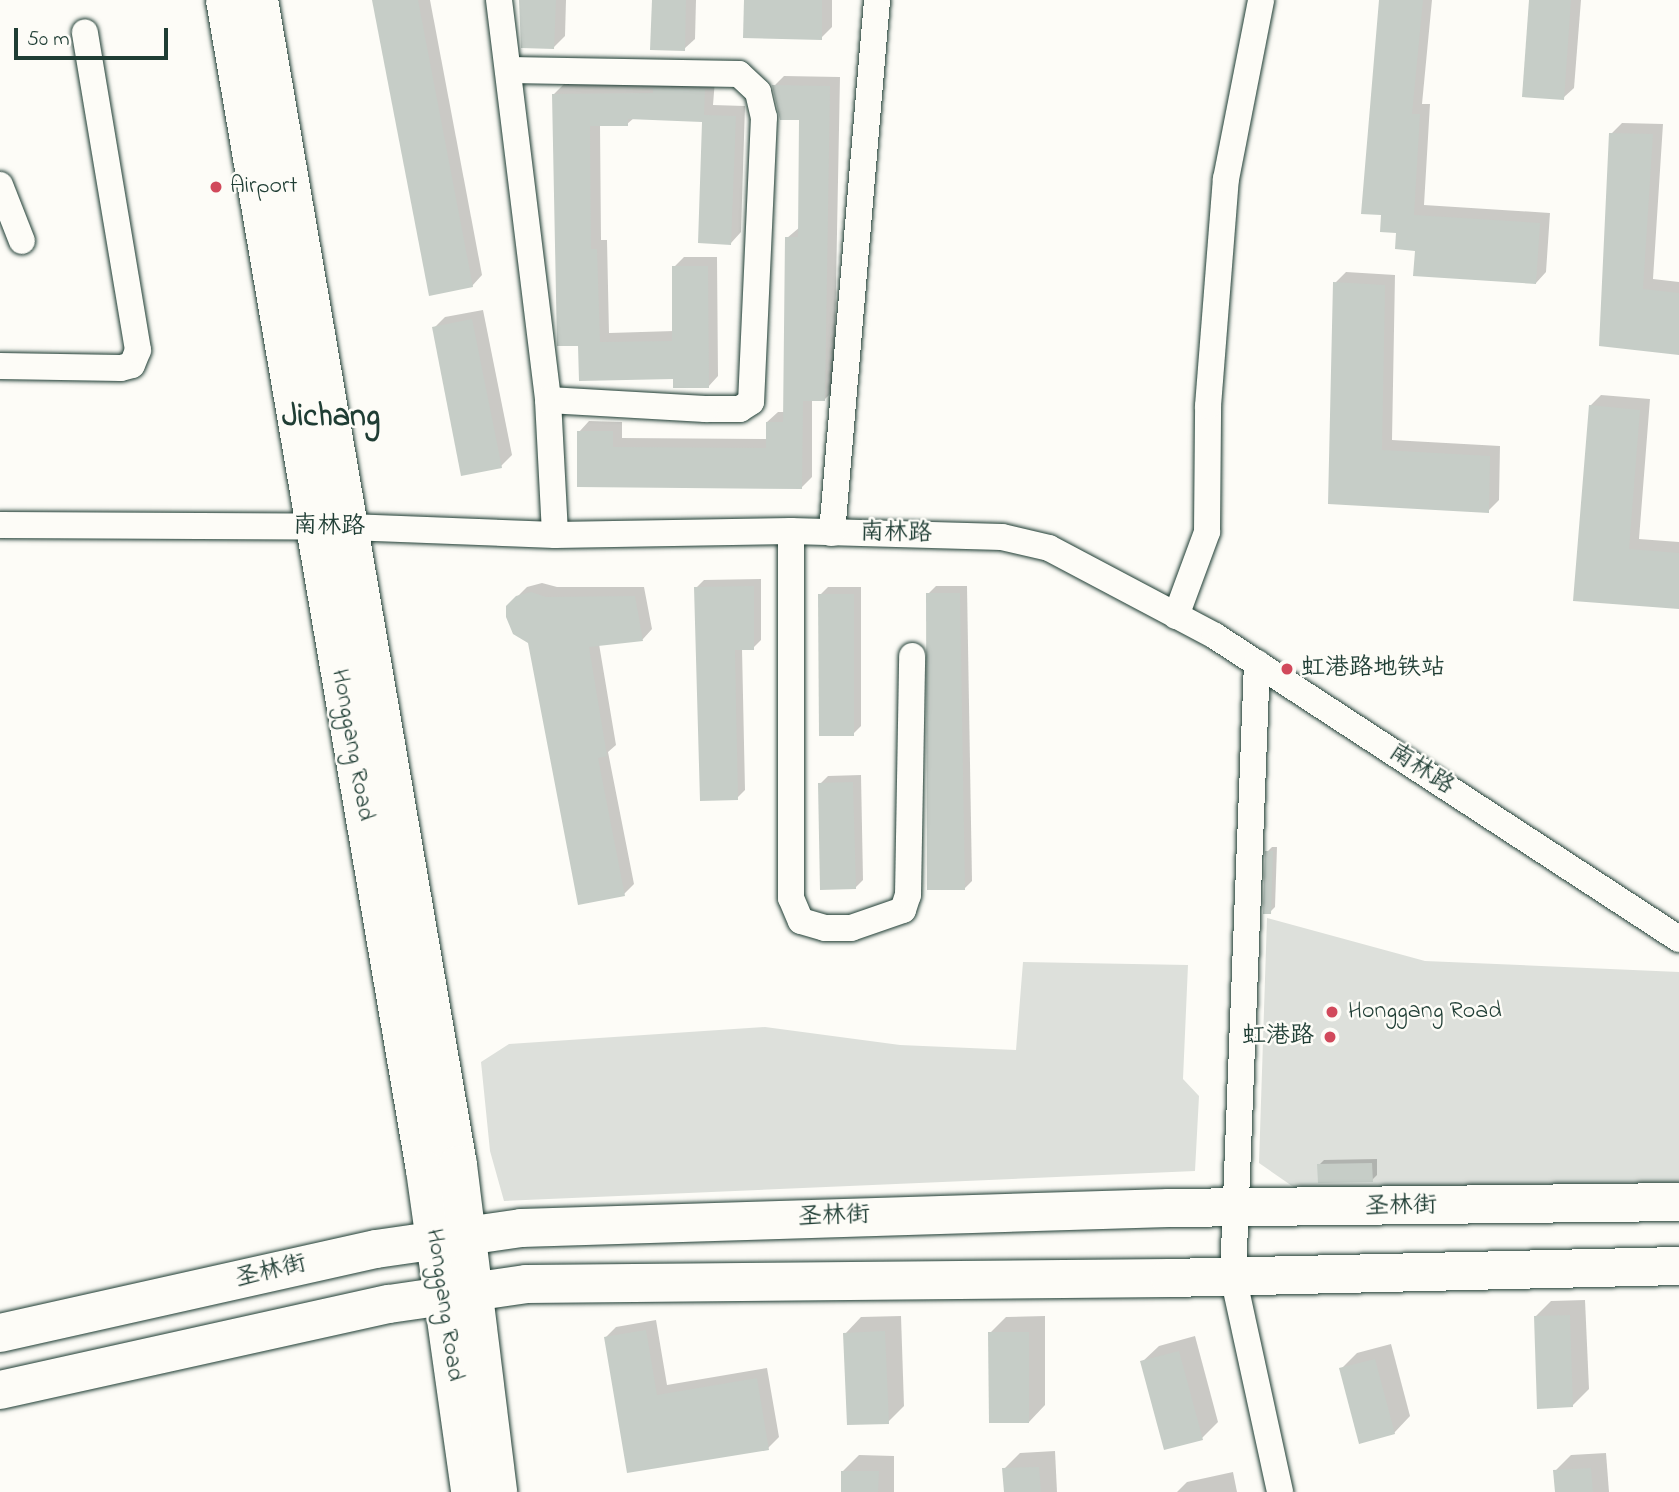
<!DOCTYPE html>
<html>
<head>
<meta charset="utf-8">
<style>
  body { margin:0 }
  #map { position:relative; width:1679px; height:1492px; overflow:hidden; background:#fdfcf7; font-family:"Indie Flower","LXGW WenKai TC",sans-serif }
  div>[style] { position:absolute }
  .green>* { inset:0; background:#dde0db }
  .shadow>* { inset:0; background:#0003 }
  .building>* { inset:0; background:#c6cdc7 }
  .roads { filter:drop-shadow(0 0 2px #1f3d34) drop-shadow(0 0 2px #1f3d34) }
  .minor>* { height:26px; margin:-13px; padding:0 13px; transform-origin:13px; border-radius:13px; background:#fdfcf7 }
  .highway>* { height:38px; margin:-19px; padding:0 19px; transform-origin:19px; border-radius:19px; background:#fdfcf7 }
  .dots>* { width:19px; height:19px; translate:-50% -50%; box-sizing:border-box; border:4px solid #fdfcf7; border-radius:50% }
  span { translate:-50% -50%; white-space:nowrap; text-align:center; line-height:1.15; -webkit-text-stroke:5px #fdfcf7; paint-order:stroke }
  .poi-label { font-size:24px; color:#1f3d34 }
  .left { translate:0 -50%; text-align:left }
  .right { translate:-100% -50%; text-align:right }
  .street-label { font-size:24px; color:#1f3d34 }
  .district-label { font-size:32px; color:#1f3d34; font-weight:700 }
  .scale { position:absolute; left:14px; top:28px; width:154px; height:32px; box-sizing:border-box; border:4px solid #1f3d34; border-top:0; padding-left:9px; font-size:21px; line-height:24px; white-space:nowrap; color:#1f3d34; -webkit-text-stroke:5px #fdfcf7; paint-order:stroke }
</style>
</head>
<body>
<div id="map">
  <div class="green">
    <div style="clip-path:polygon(1267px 918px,1425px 961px,1679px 972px,1679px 1182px,1295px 1188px,1259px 1163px)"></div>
    <div style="clip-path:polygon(1023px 962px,1188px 965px,1183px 1079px,1199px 1096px,1195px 1171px,504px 1201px,490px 1151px,481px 1062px,509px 1044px,765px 1027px,900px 1045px,1016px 1050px)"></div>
  </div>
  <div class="shadow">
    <div style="clip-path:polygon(373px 0,430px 0,482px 275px,472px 286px)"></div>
    <div style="clip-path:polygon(522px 0,566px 0,565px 36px,554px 47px)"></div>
    <div style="clip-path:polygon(653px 0,696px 0,695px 39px,684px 49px)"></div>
    <div style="clip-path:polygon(745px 0,832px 0,832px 27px,821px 38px)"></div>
    <div style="clip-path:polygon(1381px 0,1432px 0,1422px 104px,1430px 104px,1424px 205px,1550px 213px,1546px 272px,1536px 283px,1417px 249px,1398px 232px)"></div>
    <div style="clip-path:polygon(1530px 0,1581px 0,1574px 88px,1563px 98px)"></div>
    <div style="clip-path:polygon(784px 76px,840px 77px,834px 390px,824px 400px,812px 400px,812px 477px,802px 487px,578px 486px,579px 432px,589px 421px,622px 422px,622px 438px,767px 439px,767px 422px,778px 412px,785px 412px,787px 238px,800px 227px,801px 118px,774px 86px)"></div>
    <div style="clip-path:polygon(715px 80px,713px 105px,745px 106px,741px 232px,731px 243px,704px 121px,634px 118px,627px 124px,600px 124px,601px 240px,607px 240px,609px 333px,674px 331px,674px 267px,684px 257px,717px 257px,718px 376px,708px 387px,579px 344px,554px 94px,564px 84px)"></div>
    <div style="clip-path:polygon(1622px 123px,1663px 124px,1653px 279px,1679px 282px,1679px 353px,1601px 344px,1611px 134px)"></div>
    <div style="clip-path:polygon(1346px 272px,1395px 275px,1392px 440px,1500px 446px,1499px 500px,1488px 511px,1329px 502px,1335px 283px)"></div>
    <div style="clip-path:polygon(483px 310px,512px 455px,501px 466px,434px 328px,445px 317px)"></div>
    <div style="clip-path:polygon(1601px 395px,1650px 399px,1639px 539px,1679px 542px,1679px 607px,1575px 599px,1590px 406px)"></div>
    <div style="clip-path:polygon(761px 579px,761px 640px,753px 648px,742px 648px,745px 790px,737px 798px,696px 588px,704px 580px)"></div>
    <div style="clip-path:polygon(542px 583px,557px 587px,644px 587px,652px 629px,643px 639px,599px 644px,616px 745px,608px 752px,634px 884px,624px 894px,530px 642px,508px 606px,527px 587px)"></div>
    <div style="clip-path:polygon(936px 586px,967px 586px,972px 881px,964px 889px,928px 594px)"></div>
    <div style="clip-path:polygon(828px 587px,861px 587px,861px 726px,853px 734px,820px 595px)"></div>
    <div style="clip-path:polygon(861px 775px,863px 880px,855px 888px,820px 784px,828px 776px)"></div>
    <div style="clip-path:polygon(1272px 847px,1277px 847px,1275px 907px,1270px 912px,1267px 852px)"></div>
    <div style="clip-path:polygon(1377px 1159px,1377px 1175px,1372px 1180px,1319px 1165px,1324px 1160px)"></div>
    <div style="clip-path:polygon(1585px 1300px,1589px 1389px,1572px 1406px,1535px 1317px,1551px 1301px)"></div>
    <div style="clip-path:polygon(901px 1316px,904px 1406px,888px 1422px,845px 1334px,861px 1317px)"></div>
    <div style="clip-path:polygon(1045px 1316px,1045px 1405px,1029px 1422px,990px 1333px,1006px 1317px)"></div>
    <div style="clip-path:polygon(656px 1320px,667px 1385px,767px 1368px,779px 1437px,768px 1448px,628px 1471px,606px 1337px,616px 1327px)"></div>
    <div style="clip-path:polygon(1195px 1336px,1218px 1422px,1202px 1438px,1142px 1362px,1159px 1346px)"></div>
    <div style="clip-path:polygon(1391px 1344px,1410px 1416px,1394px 1433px,1341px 1369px,1357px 1353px)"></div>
    <div style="clip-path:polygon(1055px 1451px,1057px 1492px,1005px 1492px,1004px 1469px,1020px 1453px)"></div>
    <div style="clip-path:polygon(1606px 1453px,1609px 1492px,1557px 1492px,1555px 1471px,1571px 1455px)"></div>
    <div style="clip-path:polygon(859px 1455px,894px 1456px,894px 1492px,843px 1492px,843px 1471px)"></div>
    <div style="clip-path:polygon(1233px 1472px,1237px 1492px,1177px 1492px,1187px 1482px)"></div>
  </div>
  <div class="building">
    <div style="clip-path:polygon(372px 0,418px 0,473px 287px,429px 296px)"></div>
    <div style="clip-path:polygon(519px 0,556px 0,554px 49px,521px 48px)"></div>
    <div style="clip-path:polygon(652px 0,686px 0,685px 51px,650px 50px)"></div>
    <div style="clip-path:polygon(744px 0,822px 0,822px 40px,743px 38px)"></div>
    <div style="clip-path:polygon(1379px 0,1423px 0,1412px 114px,1420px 114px,1414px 215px,1540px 223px,1536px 284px,1413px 276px,1415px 251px,1395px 249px,1396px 233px,1380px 232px,1381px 215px,1361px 214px)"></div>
    <div style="clip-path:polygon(1529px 0,1571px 0,1564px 100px,1522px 97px)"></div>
    <div style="clip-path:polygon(772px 85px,830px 86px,825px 401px,803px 401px,802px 489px,577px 487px,577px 431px,613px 431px,613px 447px,766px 448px,766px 422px,783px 422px,785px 237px,798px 237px,799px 120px,780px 120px)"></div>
    <div style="clip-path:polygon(653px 88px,705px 89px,704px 115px,736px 116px,731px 245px,698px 243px,702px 122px,628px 119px,628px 126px,590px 126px,591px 249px,597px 249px,600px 342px,672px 341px,672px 266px,708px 266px,709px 388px,673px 388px,673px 379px,579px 381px,578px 346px,557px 346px,552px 94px,653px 93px)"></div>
    <div style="clip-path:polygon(1609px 133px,1653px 134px,1643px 289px,1679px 293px,1679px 355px,1599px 346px)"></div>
    <div style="clip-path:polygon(1333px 282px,1385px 285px,1382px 450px,1490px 456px,1489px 513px,1328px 504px)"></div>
    <div style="clip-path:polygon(472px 319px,502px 468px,461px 476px,432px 327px)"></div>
    <div style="clip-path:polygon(1589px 405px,1640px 410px,1629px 549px,1679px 553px,1679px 609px,1573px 601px)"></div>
    <div style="clip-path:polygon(754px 586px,754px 650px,735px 650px,738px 800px,700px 801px,694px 587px)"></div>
    <div style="clip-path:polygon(531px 592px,546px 597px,635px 596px,643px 641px,589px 647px,607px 756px,598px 758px,625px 896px,578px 905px,528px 643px,513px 634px,506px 617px,506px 606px,516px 596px)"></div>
    <div style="clip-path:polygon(926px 593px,960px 593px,965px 890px,927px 890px)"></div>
    <div style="clip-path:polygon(818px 594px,854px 594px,854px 736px,819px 736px)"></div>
    <div style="clip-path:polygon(853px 782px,856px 889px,820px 890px,818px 783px)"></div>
    <div style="clip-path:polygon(1265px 851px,1273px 851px,1271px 914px,1263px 914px)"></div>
    <div style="clip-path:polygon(1372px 1163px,1373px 1182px,1318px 1183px,1317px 1164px)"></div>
    <div style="clip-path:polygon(1570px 1315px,1573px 1407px,1537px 1409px,1534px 1316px)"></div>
    <div style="clip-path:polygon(646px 1330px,657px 1395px,757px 1378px,769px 1450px,627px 1473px,604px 1337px)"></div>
    <div style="clip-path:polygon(885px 1331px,889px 1424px,847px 1425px,843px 1333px)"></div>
    <div style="clip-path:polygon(988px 1332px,1029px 1332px,1029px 1423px,989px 1423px)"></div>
    <div style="clip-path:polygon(1179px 1351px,1203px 1440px,1164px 1450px,1140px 1361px)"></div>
    <div style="clip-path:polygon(1375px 1359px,1395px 1434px,1359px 1444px,1339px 1368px)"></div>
    <div style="clip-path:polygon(1039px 1467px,1041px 1492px,1004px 1492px,1002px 1468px)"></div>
    <div style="clip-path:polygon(1591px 1468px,1593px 1492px,1555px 1492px,1553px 1470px)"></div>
    <div style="clip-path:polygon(841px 1471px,879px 1471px,878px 1492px,841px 1492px)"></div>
  </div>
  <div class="roads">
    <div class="minor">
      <div style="left:499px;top:0;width:403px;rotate:83deg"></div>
      <div style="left:548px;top:400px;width:135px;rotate:87deg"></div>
      <div style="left:510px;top:70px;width:229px;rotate:1deg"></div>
      <div style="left:739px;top:74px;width:26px;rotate:43deg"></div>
      <div style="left:758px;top:92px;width:26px;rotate:77deg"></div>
      <div style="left:764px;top:117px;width:285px;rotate:92.6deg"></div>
      <div style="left:751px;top:402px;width:13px;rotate:148deg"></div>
      <div style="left:740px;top:409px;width:35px;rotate:180deg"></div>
      <div style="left:705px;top:409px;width:157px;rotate:-176.7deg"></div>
      <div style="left:0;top:185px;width:60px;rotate:68.6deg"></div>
      <div style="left:0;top:366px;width:121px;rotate:0.9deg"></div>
      <div style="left:121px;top:368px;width:11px;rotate:-15deg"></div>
      <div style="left:132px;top:365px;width:16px;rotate:-68deg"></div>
      <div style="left:138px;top:350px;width:322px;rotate:-99.5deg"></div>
      <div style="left:0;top:525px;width:349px;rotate:0.3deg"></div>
      <div style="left:349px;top:527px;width:206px;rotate:2.2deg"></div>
      <div style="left:555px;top:535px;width:236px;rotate:-1deg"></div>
      <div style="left:791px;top:531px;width:211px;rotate:1.6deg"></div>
      <div style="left:1002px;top:537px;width:48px;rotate:13.2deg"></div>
      <div style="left:1049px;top:548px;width:188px;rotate:27.9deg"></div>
      <div style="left:1215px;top:636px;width:554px;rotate:33.15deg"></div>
      <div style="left:791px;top:531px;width:367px;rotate:90deg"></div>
      <div style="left:791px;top:898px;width:25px;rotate:67deg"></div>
      <div style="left:801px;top:921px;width:25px;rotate:16deg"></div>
      <div style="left:825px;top:928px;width:26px"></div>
      <div style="left:851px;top:928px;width:55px;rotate:-19.1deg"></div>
      <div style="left:903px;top:910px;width:16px;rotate:-72deg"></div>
      <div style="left:908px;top:895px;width:239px;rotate:-89deg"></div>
      <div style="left:832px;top:533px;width:535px;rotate:-85.17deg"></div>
      <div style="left:1176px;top:616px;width:90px;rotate:-69.7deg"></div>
      <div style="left:1207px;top:532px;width:126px;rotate:-89.5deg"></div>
      <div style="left:1208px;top:406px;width:228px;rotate:-85.5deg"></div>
      <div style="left:1226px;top:179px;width:182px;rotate:-78.9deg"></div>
      <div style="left:1257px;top:663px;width:613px;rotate:92.24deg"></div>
      <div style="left:1233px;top:1276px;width:221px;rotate:77.7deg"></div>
    </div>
    <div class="highway">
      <div style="left:225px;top:0;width:1187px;rotate:80.3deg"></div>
      <div style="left:425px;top:1170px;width:325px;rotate:82deg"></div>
      <div style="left:259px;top:0;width:1182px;rotate:80.31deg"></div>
      <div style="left:458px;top:1165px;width:329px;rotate:83deg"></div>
      <div style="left:0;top:1333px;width:385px;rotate:-12.6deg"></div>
      <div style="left:376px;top:1249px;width:147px;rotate:-8.2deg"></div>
      <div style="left:521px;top:1228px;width:648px;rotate:-1.77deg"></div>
      <div style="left:1169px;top:1208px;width:510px;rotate:-0.67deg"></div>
      <div style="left:0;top:1390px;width:398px;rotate:-12.5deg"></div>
      <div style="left:389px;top:1304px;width:138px;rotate:-8.3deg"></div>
      <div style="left:526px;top:1284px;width:644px;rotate:-0.53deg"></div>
      <div style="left:1170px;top:1278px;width:509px;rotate:-1.35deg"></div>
    </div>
  </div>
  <div class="dots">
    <div style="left:216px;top:187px;background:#d1495b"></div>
    <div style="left:1287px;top:669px;background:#d1495b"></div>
    <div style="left:1332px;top:1012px;background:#d1495b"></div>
    <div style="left:1330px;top:1037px;background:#d1495b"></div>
  </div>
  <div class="poi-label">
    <span class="left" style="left:230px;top:187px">Airport</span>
    <span class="left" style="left:1301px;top:669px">虹港路地铁站</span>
    <span class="left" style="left:1348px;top:1012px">Honggang Road</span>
    <span class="right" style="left:1314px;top:1037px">虹港路</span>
  </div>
  <div class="street-label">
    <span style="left:329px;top:527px;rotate:1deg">南林路</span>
    <span style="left:896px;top:534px;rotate:1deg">南林路</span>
    <span style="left:352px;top:745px;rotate:80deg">Honggang Road</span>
    <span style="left:1421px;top:770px;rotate:33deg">南林路</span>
    <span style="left:1401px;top:1207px;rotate:-1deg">圣林街</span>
    <span style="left:834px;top:1217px;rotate:-2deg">圣林街</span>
    <span style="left:271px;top:1272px;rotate:-13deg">圣林街</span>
    <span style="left:444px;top:1305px;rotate:82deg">Honggang Road</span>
  </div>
  <div class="district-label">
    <span style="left:331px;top:418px">Jichang</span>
  </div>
  <div class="scale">50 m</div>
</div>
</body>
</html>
